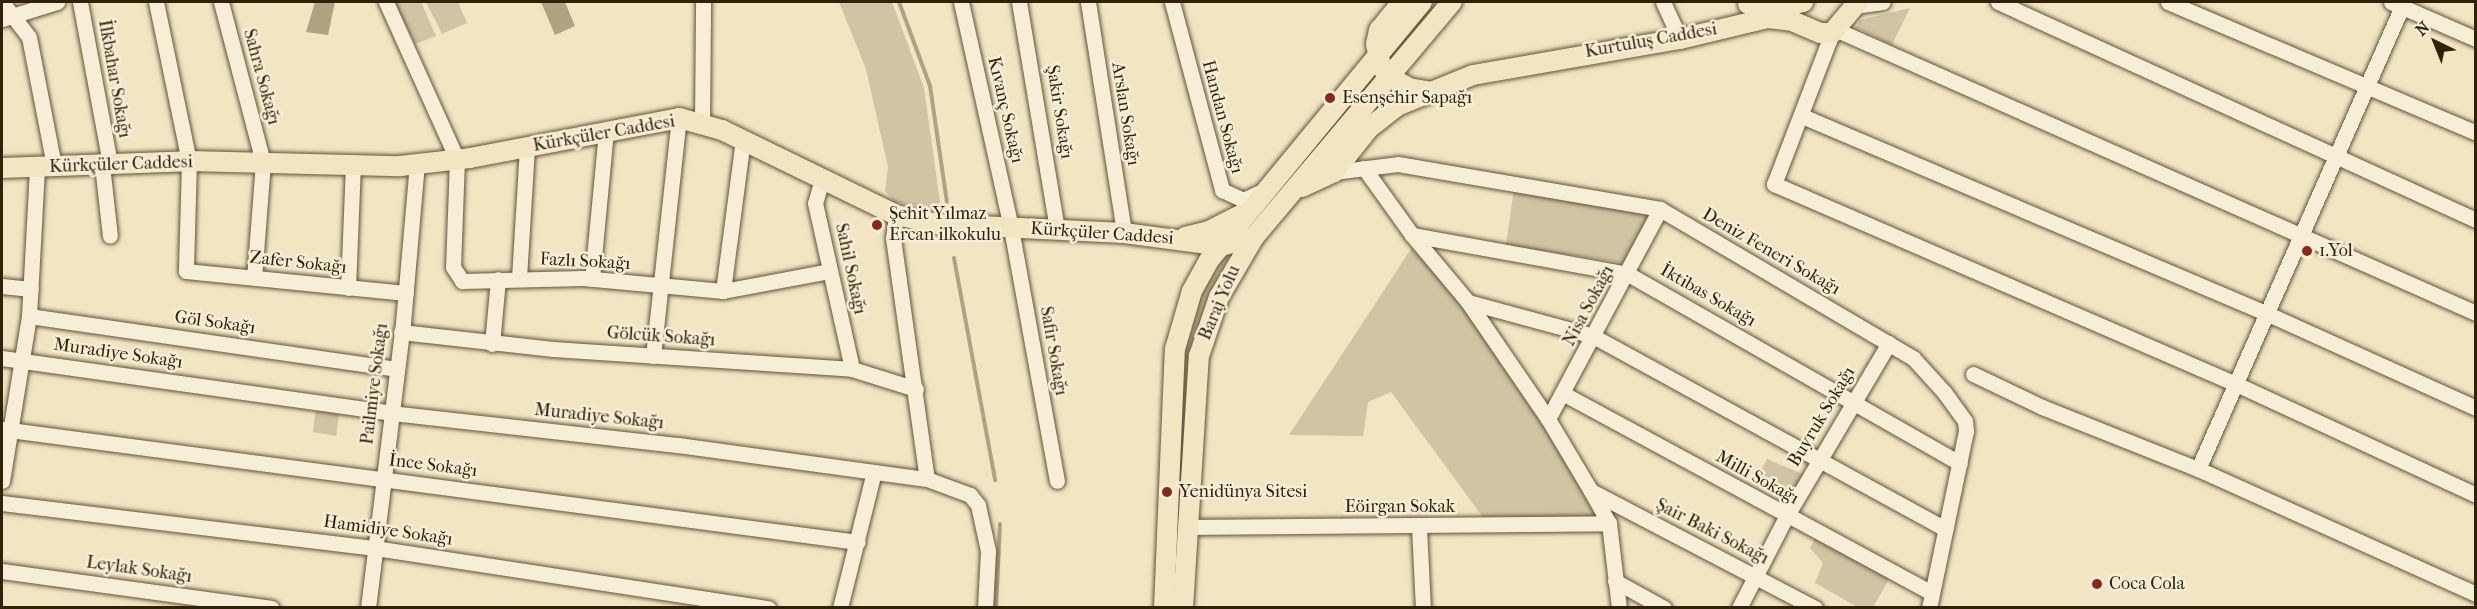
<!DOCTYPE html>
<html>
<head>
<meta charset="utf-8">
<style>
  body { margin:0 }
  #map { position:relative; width:2477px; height:609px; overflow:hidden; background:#f1e5c2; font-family:"IM FELL French Canon",serif }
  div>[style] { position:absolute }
  .green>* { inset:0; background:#d0c4a3 }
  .water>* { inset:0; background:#afa283 }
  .stream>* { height:4px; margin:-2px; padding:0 2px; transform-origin:2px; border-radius:2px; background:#afa283 }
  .roads { filter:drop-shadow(0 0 2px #605237) drop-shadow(0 0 2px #605237) }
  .minor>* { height:15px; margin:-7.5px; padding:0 7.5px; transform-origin:7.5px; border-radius:7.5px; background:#f6eed7 }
  .major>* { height:20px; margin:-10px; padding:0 10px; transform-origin:10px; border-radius:10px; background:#f1e5c2 }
  .dots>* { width:16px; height:16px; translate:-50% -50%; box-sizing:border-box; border:3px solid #f6eed7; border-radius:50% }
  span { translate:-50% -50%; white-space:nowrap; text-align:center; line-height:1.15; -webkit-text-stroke:5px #f6eed7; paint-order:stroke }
  .street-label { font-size:18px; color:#302109 }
  .poi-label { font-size:18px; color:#302109 }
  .left { translate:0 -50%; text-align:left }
  .frame { position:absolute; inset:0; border:3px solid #302109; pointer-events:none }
  .north { position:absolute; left:2405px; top:12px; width:60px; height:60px; -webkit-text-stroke:4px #f6eed7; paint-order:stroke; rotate:317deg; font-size:16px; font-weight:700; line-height:24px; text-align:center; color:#302109 }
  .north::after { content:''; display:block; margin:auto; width:21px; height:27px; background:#302109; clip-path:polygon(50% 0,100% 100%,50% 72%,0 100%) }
</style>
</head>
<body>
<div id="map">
  <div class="green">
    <div style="clip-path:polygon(394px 2px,421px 2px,436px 36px,415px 44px)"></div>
    <div style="clip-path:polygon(426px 2px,458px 2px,467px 23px,442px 34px)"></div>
    <div style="clip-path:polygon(839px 2px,892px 2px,924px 88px,941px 209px,894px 202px,885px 191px,888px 167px,866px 69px)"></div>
    <div style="clip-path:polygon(1910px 8px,1892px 45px,1856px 28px,1860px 20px)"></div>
    <div style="clip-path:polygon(1514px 188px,1653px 211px,1624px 263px,1506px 245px)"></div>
    <div style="clip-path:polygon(1413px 246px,1463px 305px,1542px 421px,1597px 518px,1485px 520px,1391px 392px,1368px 402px,1363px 436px,1289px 435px)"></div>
    <div style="clip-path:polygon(1223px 253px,1228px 257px,1205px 310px,1184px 512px,1178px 511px,1184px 354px,1193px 309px)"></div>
    <div style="clip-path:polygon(316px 407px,340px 409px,336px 436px,313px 432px)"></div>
    <div style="clip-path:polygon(1767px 459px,1805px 475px,1792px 495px,1758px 476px)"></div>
    <div style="clip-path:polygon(1816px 536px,1891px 576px,1873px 607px,1857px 607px,1815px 583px,1823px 563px,1810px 548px)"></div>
  </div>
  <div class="water">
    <div style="clip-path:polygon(315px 2px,335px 2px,328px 35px,306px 32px)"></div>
    <div style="clip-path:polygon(541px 2px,565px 2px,575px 26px,555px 35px)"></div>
  </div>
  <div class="stream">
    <div style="left:899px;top:2px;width:90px;rotate:69.7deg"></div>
    <div style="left:930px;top:86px;width:117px;rotate:81.7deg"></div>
    <div style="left:954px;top:258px;width:226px;rotate:79.5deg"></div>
    <div style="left:996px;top:608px;width:84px;rotate:-87.3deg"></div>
  </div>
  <div class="roads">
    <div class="minor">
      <div style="left:2px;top:2px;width:44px;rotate:52.4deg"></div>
      <div style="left:29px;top:37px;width:131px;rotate:79deg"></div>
      <div style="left:80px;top:2px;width:165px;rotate:79.5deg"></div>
      <div style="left:156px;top:2px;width:162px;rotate:78.3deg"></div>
      <div style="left:189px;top:161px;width:110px;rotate:91.6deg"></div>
      <div style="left:186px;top:271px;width:221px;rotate:5.7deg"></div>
      <div style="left:221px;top:2px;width:165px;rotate:75.3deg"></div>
      <div style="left:263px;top:162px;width:116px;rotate:94.4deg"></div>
      <div style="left:386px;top:2px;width:172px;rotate:65.7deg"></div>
      <div style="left:457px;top:159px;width:108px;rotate:92.1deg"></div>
      <div style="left:453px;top:267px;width:17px;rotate:57deg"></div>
      <div style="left:462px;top:281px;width:121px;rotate:-1.4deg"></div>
      <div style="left:583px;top:278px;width:141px;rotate:5.3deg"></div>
      <div style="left:723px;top:291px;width:109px;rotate:-10.6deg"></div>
      <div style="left:961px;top:2px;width:231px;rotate:77.5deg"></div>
      <div style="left:1011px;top:228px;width:257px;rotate:79.7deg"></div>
      <div style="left:1019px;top:2px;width:231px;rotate:80.5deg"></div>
      <div style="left:1088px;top:2px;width:234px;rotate:81.1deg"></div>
      <div style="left:1172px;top:2px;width:195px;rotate:75.1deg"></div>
      <div style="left:1222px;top:190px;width:23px;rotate:25deg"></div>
      <div style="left:1243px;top:200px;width:23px;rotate:-25deg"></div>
      <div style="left:1663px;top:2px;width:41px;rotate:65.3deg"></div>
      <div style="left:1998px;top:2px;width:525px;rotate:24.52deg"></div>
      <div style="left:2168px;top:2px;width:335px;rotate:23deg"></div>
      <div style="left:2391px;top:2px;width:93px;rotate:23.5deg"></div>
      <div style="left:1854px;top:6px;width:29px;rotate:-8deg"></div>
      <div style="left:2px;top:19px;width:58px;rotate:-17.2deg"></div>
      <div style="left:1837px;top:30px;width:699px;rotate:23.89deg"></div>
      <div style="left:1832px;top:33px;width:162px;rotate:111deg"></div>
      <div style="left:1774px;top:184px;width:503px;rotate:23.41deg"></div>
      <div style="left:2236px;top:384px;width:264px;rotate:24.8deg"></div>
      <div style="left:1802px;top:116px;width:506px;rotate:23.02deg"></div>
      <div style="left:2268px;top:314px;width:228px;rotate:24.3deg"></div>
      <div style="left:702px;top:125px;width:123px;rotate:-89.5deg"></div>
      <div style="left:102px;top:165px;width:71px;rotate:83.6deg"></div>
      <div style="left:1364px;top:168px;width:82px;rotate:54.4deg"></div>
      <div style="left:1412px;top:235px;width:87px;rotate:50.1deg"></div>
      <div style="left:1468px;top:302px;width:142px;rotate:55.6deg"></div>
      <div style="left:1548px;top:419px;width:84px;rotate:59.2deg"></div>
      <div style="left:1591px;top:491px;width:37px;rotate:61deg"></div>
      <div style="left:1609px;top:523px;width:86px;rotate:83.3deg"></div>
      <div style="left:1334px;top:172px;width:64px;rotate:-7.1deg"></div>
      <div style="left:1398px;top:164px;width:266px;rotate:9.7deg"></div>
      <div style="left:1660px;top:209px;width:294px;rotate:30.5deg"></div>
      <div style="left:1913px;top:358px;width:46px;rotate:47.6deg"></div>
      <div style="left:1944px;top:392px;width:36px;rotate:54deg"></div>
      <div style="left:1965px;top:421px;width:10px;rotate:84deg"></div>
      <div style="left:1966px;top:431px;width:181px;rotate:101.8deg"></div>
      <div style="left:822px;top:179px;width:25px;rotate:106deg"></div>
      <div style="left:815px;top:203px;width:170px;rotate:77.4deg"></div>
      <div style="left:896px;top:215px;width:23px;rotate:97deg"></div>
      <div style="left:893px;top:238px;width:243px;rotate:82deg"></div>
      <div style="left:1412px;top:235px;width:219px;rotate:10.2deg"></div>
      <div style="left:1628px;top:274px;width:382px;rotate:29.7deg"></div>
      <div style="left:519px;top:278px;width:131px;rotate:-86.5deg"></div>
      <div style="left:592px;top:279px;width:148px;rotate:-84.6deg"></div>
      <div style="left:2px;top:286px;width:29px;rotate:6deg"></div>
      <div style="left:348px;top:288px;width:123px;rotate:-87.7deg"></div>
      <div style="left:723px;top:291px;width:152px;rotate:-82.5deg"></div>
      <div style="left:1468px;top:302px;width:130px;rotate:15.2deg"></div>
      <div style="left:1593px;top:336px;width:402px;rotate:28.7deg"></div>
      <div style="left:29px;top:316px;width:371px;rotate:8.2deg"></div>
      <div style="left:401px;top:332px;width:153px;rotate:6.4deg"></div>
      <div style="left:553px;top:349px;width:300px;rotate:3.8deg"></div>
      <div style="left:852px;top:369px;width:67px;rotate:17.4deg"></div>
      <div style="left:492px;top:344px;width:65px;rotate:-84.7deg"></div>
      <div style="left:653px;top:356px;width:239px;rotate:-83.8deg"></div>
      <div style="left:2px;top:358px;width:393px;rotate:8deg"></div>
      <div style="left:391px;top:413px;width:289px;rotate:6.4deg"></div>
      <div style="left:678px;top:445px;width:251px;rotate:7.8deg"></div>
      <div style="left:927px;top:479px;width:46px;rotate:20.4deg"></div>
      <div style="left:970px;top:495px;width:13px;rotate:51deg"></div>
      <div style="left:978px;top:505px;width:47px;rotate:77.7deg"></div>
      <div style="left:988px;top:551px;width:57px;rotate:93deg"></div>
      <div style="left:1973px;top:374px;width:76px;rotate:25.6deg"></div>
      <div style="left:2042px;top:407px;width:168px;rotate:21.7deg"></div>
      <div style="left:2198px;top:469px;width:305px;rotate:24.2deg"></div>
      <div style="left:1564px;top:394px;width:418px;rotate:28.4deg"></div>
      <div style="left:1548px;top:419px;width:238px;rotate:-61.9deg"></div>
      <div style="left:2px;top:429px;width:863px;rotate:7.52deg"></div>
      <div style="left:2198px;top:469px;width:510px;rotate:-66.2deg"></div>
      <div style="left:2px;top:481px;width:167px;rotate:-80.7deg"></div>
      <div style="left:29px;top:316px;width:148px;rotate:-86.9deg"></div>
      <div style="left:1591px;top:491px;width:253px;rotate:27.6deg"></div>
      <div style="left:2px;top:503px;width:376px;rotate:6.9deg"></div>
      <div style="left:375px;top:548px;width:398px;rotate:8.7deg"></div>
      <div style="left:1190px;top:527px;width:419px;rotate:-0.5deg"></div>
      <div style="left:1419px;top:527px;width:81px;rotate:87.2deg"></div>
      <div style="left:2px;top:571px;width:272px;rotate:7.8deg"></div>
      <div style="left:1615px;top:581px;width:56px;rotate:28.9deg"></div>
      <div style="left:368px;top:608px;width:287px;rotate:-83deg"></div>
      <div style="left:403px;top:323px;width:160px;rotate:-85deg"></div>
      <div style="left:840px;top:608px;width:140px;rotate:-76deg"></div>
      <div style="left:1739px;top:608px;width:102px;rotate:-62.7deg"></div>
      <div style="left:1786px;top:517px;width:202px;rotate:-59.4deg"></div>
    </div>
    <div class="major">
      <div style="left:1402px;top:2px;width:36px;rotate:129deg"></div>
      <div style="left:1379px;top:30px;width:14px;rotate:102deg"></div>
      <div style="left:1376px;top:44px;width:23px;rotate:77deg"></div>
      <div style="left:1381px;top:66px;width:12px;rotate:55deg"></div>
      <div style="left:1388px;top:76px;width:24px;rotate:30deg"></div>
      <div style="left:1409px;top:88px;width:22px;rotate:10deg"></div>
      <div style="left:1748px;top:4px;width:22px;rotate:16deg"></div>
      <div style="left:1769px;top:10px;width:35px;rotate:-13deg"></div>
      <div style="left:2px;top:168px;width:187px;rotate:-2.1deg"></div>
      <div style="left:189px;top:161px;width:211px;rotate:1.4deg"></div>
      <div style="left:400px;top:166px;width:70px;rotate:-6.5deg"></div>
      <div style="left:470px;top:158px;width:213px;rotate:-10.8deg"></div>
      <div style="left:679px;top:118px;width:45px;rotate:15.6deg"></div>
      <div style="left:722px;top:130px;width:194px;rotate:26deg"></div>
      <div style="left:896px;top:215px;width:43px;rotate:12.1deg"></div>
      <div style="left:938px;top:224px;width:186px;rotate:2.8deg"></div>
      <div style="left:1124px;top:233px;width:98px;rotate:7.6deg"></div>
      <div style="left:1221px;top:246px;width:34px;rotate:-15deg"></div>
      <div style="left:1302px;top:187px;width:35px;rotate:-25deg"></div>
      <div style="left:1334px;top:172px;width:56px;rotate:-51.5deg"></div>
      <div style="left:1369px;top:128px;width:36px;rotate:-38deg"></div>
      <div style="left:1397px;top:106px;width:82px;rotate:-22.2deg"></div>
      <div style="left:1473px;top:75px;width:210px;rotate:-9.9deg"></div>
      <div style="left:1680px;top:39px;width:90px;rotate:-13.4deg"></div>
      <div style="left:1768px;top:18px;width:24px;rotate:7deg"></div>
      <div style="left:1792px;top:21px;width:30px;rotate:23deg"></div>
      <div style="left:1820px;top:33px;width:12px"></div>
      <div style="left:1832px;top:33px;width:40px;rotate:-50deg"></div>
      <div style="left:1185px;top:237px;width:25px;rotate:-14deg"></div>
      <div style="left:1209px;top:231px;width:36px;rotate:-27deg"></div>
      <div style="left:1164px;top:608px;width:259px;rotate:-87.6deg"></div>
      <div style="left:1175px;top:349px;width:60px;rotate:-73.7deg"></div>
      <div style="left:1192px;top:291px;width:37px;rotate:-61deg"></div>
      <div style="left:1210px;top:259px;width:333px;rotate:-50.5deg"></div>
      <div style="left:1183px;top:608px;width:253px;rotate:-86.4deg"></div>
      <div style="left:1199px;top:356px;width:62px;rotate:-71.3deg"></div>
      <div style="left:1219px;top:297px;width:69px;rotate:-59.7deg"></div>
      <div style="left:1254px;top:237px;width:307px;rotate:-49.9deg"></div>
    </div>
  </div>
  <div class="dots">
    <div style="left:1330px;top:98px;background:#8f2418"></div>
    <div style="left:877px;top:225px;background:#8f2418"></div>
    <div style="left:2307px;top:251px;background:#8f2418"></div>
    <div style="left:1167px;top:492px;background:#8f2418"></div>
    <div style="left:2097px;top:584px;background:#8f2418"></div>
  </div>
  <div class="street-label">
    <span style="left:1651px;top:41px;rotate:-10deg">Kurtuluş Caddesi</span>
    <span style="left:261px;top:77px;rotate:75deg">Sahra Sokağı</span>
    <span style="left:114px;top:79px;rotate:80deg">İlkbahar Sokağı</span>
    <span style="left:1005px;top:110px;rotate:77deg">Kıvanç Sokağı</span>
    <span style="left:1059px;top:112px;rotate:81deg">Şakir Sokağı</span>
    <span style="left:1125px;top:114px;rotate:81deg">Arslan Sokağı</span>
    <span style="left:1222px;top:117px;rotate:75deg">Handan Sokağı</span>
    <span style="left:604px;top:134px;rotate:-10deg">Kürkçüler Caddesi</span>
    <span style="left:121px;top:165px;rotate:-2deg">Kürkçüler Caddesi</span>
    <span style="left:1102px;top:234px;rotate:4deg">Kürkçüler Caddesi</span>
    <span style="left:1771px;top:252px;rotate:30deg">Deniz Feneri Sokağı</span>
    <span style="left:585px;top:262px;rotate:3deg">Fazlı Sokağı</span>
    <span style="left:298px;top:263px;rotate:6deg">Zafer Sokağı</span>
    <span style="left:850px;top:269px;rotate:78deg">Sahil Sokağı</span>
    <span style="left:1708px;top:296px;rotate:30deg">İktibas Sokağı</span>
    <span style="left:1220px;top:303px;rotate:-67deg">Baraj Yolu</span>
    <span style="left:1589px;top:306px;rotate:-62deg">Nisa Sokağı</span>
    <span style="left:215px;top:323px;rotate:8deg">Göl Sokağı</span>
    <span style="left:661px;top:337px;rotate:4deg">Gölcük Sokağı</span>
    <span style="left:1053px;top:351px;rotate:80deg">Safir Sokağı</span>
    <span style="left:118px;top:354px;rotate:8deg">Muradiye Sokağı</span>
    <span style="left:375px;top:384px;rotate:-83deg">Pailmiye Sokağı</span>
    <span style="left:599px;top:417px;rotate:6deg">Muradiye Sokağı</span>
    <span style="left:1822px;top:417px;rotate:-59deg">Buyruk Sokağı</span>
    <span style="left:433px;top:466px;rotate:7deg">İnce Sokağı</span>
    <span style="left:1757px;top:478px;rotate:29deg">Milli Sokağı</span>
    <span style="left:1400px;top:507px">Eöirgan Sokak</span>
    <span style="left:388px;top:531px;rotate:8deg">Hamidiye Sokağı</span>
    <span style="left:1712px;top:532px;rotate:27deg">Şair Baki Sokağı</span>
    <span style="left:139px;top:570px;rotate:8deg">Leylak Sokağı</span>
  </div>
  <div class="poi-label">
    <span class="left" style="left:1342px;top:98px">Esenşehir Sapağı</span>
    <span class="left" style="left:889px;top:225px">Şehit Yılmaz<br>Ercan ilkokulu</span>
    <span class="left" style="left:2319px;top:251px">1.Yol</span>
    <span class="left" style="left:1179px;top:492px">Yenidünya Sitesi</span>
    <span class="left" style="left:2109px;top:584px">Coca Cola</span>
  </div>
  <div class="frame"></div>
  <div class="north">N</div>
</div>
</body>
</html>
